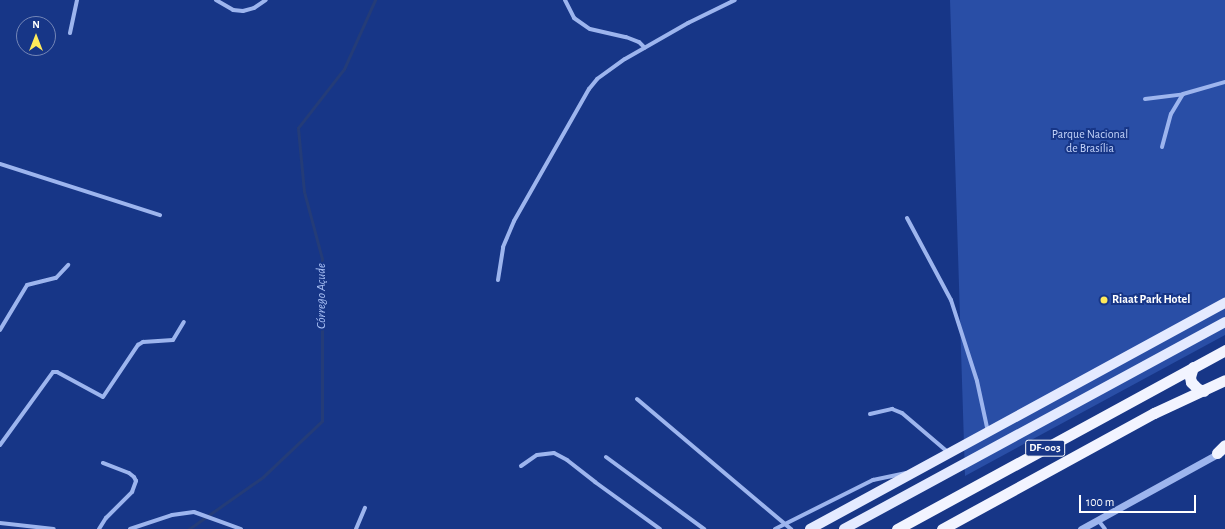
<!DOCTYPE html>
<html>
<head>
<meta charset="utf-8">
<style>
  body { margin:0 }
  #map { position:relative; width:1225px; height:529px; overflow:hidden; background:#173687; font-family:"Alegreya Sans",sans-serif }
  div>[style] { position:absolute }
  .green>* { inset:0; background:#294ea6 }
  .stream>* { height:2.5px; margin:-1.25px; padding:0 1.25px; transform-origin:1.25px; border-radius:1.25px; background:#243c78 }
  .minor>* { height:4px; margin:-2px; padding:0 2px; transform-origin:2px; border-radius:2px; background:#9db5ee }
  .tertiary>* { height:7px; margin:-3.5px; padding:0 3.5px; transform-origin:3.5px; border-radius:3.5px; background:#9db5ee }
  .primary>* { height:10px; margin:-5px; padding:0 5px; transform-origin:5px; border-radius:5px; background:#e4eaff }
  .trunk>* { height:11px; margin:-5.5px; padding:0 5.5px; transform-origin:5.5px; border-radius:5.5px; background:#f2f4ff }
  .dots>* { width:11px; height:11px; translate:-50% -50%; box-sizing:border-box; border:2px solid #173687; border-radius:50% }
  span { translate:-50% -50%; white-space:nowrap; text-align:center; line-height:1.15; -webkit-text-stroke:4px #173687; paint-order:stroke }
  .shield-label span { padding:1px 3px; background:#173687; border:1px solid; border-radius:3px; -webkit-text-stroke-width:0 }
  .shield-label { font-size:11px; color:#fff; font-weight:700 }
  .park-label { font-size:12px; color:#c3d3fa }
  .poi-label { font-size:12px; color:#fff; font-weight:700 }
  .left { translate:0 -50%; text-align:left }
  .water-label { font-size:13px; color:#a9c0f5; font-style:italic }
  .north { position:absolute; left:16px; top:16px; width:40px; height:40px; box-sizing:border-box; background:#173687; border:1px solid #7486b7; border-radius:50%; rotate:0deg; font-size:11px; font-weight:700; line-height:16px; text-align:center; color:#fff }
  .north::after { content:''; display:block; margin:auto; width:14px; height:18px; background:#ffea5a; clip-path:polygon(50% 0,100% 100%,50% 72%,0 100%) }
  .scale { position:absolute; left:1079px; top:495px; width:117px; height:18px; box-sizing:border-box; border:2px solid #fff; border-top:0; padding-left:5px; font-size:12px; line-height:14px; white-space:nowrap; color:#fff; -webkit-text-stroke:3px #173687; paint-order:stroke }
</style>
</head>
<body>
<div id="map">
  <div class="green">
    <div style="clip-path:polygon(950px 0,1225px 0,1225px 335px,965px 476px)"></div>
  </div>
  <div class="stream">
    <div style="left:189px;top:529px;width:90px;rotate:-35.1deg"></div>
    <div style="left:263px;top:477px;width:81px;rotate:-43.5deg"></div>
    <div style="left:322px;top:421px;width:162px;rotate:-90deg"></div>
    <div style="left:322px;top:259px;width:69px;rotate:-105deg"></div>
    <div style="left:304px;top:192px;width:64px;rotate:-95.4deg"></div>
    <div style="left:298px;top:128px;width:75px;rotate:-52.1deg"></div>
    <div style="left:344px;top:69px;width:76px;rotate:-65.8deg"></div>
  </div>
  <div class="minor">
    <div style="left:216px;top:0;width:20px;rotate:30deg"></div>
    <div style="left:233px;top:10px;width:10px;rotate:6deg"></div>
    <div style="left:243px;top:11px;width:11px;rotate:-15deg"></div>
    <div style="left:254px;top:8px;width:14px;rotate:-34deg"></div>
    <div style="left:565px;top:0;width:20px;rotate:63deg"></div>
    <div style="left:574px;top:18px;width:19px;rotate:35deg"></div>
    <div style="left:590px;top:29px;width:37px;rotate:13deg"></div>
    <div style="left:626px;top:37px;width:14px;rotate:21deg"></div>
    <div style="left:639px;top:42px;width:8px;rotate:45deg"></div>
    <div style="left:70px;top:33px;width:34px;rotate:-78deg"></div>
    <div style="left:1145px;top:99px;width:38px;rotate:-7deg"></div>
    <div style="left:1162px;top:147px;width:34px;rotate:-75deg"></div>
    <div style="left:1171px;top:114px;width:23px;rotate:-59deg"></div>
    <div style="left:1183px;top:94px;width:44px;rotate:-15.9deg"></div>
    <div style="left:0;top:164px;width:168px;rotate:17.7deg"></div>
    <div style="left:907px;top:218px;width:93px;rotate:61.8deg"></div>
    <div style="left:951px;top:300px;width:85px;rotate:72.2deg"></div>
    <div style="left:977px;top:381px;width:52px;rotate:77.8deg"></div>
    <div style="left:498px;top:280px;width:33px;rotate:-81deg"></div>
    <div style="left:503px;top:247px;width:28px;rotate:-67deg"></div>
    <div style="left:514px;top:221px;width:152px;rotate:-60.4deg"></div>
    <div style="left:589px;top:89px;width:13px;rotate:-51deg"></div>
    <div style="left:597px;top:79px;width:34px;rotate:-36deg"></div>
    <div style="left:625px;top:59px;width:73px;rotate:-29.7deg"></div>
    <div style="left:688px;top:23px;width:52px;rotate:-26.1deg"></div>
    <div style="left:0;top:330px;width:52px;rotate:-59deg"></div>
    <div style="left:27px;top:285px;width:30px;rotate:-14deg"></div>
    <div style="left:56px;top:278px;width:18px;rotate:-47deg"></div>
    <div style="left:637px;top:399px;width:202px;rotate:40.2deg"></div>
    <div style="left:870px;top:414px;width:23px;rotate:-13deg"></div>
    <div style="left:892px;top:409px;width:11px;rotate:22deg"></div>
    <div style="left:902px;top:413px;width:62px;rotate:40.4deg"></div>
    <div style="left:0;top:445px;width:90px;rotate:-54deg"></div>
    <div style="left:53px;top:372px;width:4px"></div>
    <div style="left:57px;top:372px;width:52px;rotate:28.5deg"></div>
    <div style="left:103px;top:397px;width:63px;rotate:-56.1deg"></div>
    <div style="left:138px;top:345px;width:6px;rotate:-31deg"></div>
    <div style="left:143px;top:342px;width:30px;rotate:-4deg"></div>
    <div style="left:173px;top:340px;width:21px;rotate:-59deg"></div>
    <div style="left:606px;top:457px;width:122px;rotate:36.3deg"></div>
    <div style="left:521px;top:466px;width:19px;rotate:-35deg"></div>
    <div style="left:537px;top:455px;width:17px;rotate:-7deg"></div>
    <div style="left:554px;top:453px;width:15px;rotate:28deg"></div>
    <div style="left:567px;top:460px;width:36px;rotate:38deg"></div>
    <div style="left:595px;top:482px;width:80px;rotate:35.9deg"></div>
    <div style="left:1098px;top:520px;width:11px;rotate:52deg"></div>
    <div style="left:0;top:523px;width:54px;rotate:6.3deg"></div>
    <div style="left:99px;top:529px;width:13px;rotate:-58deg"></div>
    <div style="left:106px;top:518px;width:37px;rotate:-45deg"></div>
    <div style="left:132px;top:492px;width:12px;rotate:-70deg"></div>
    <div style="left:136px;top:481px;width:4px;rotate:-117deg"></div>
    <div style="left:134px;top:477px;width:6px;rotate:-141deg"></div>
    <div style="left:129px;top:473px;width:28px;rotate:-159deg"></div>
    <div style="left:130px;top:529px;width:44px;rotate:-18.4deg"></div>
    <div style="left:172px;top:515px;width:22px;rotate:-8deg"></div>
    <div style="left:194px;top:512px;width:50px;rotate:19.9deg"></div>
    <div style="left:356px;top:529px;width:23px;rotate:-67deg"></div>
    <div style="left:775px;top:529px;width:110px;rotate:-26.6deg"></div>
    <div style="left:873px;top:480px;width:34px;rotate:-12deg"></div>
  </div>
  <div class="tertiary">
    <div style="left:1081px;top:529px;width:160px;rotate:-28.8deg"></div>
  </div>
  <div class="primary">
    <div style="left:810px;top:529px;width:473px;rotate:-28.6deg"></div>
    <div style="left:844px;top:529px;width:434px;rotate:-28.5deg"></div>
  </div>
  <div class="trunk">
    <div style="left:1193px;top:367px;width:10px;rotate:107deg"></div>
    <div style="left:1190px;top:377px;width:5px;rotate:79deg"></div>
    <div style="left:1191px;top:382px;width:10px;rotate:45deg"></div>
    <div style="left:1198px;top:389px;width:6px;rotate:18deg"></div>
    <div style="left:1217px;top:453px;width:11px;rotate:-45deg"></div>
    <div style="left:897px;top:529px;width:374px;rotate:-28.6deg"></div>
    <div style="left:942px;top:529px;width:242px;rotate:-28.7deg"></div>
    <div style="left:1154px;top:413px;width:78px;rotate:-24.9deg"></div>
  </div>
  <div class="dots">
    <div style="left:1104px;top:300px;background:#ffea5a"></div>
  </div>
  <div class="shield-label">
    <span style="left:1045px;top:448px">DF-003</span>
  </div>
  <div class="park-label">
    <span style="left:1090px;top:142px">Parque Nacional<br>de Brasília</span>
  </div>
  <div class="poi-label">
    <span class="left" style="left:1112px;top:300px">Riaat Park Hotel</span>
  </div>
  <div class="water-label">
    <span style="left:322px;top:296px;rotate:-90deg">Córrego Açude</span>
  </div>
  <div class="north">N</div>
  <div class="scale">100 m</div>
</div>
</body>
</html>
